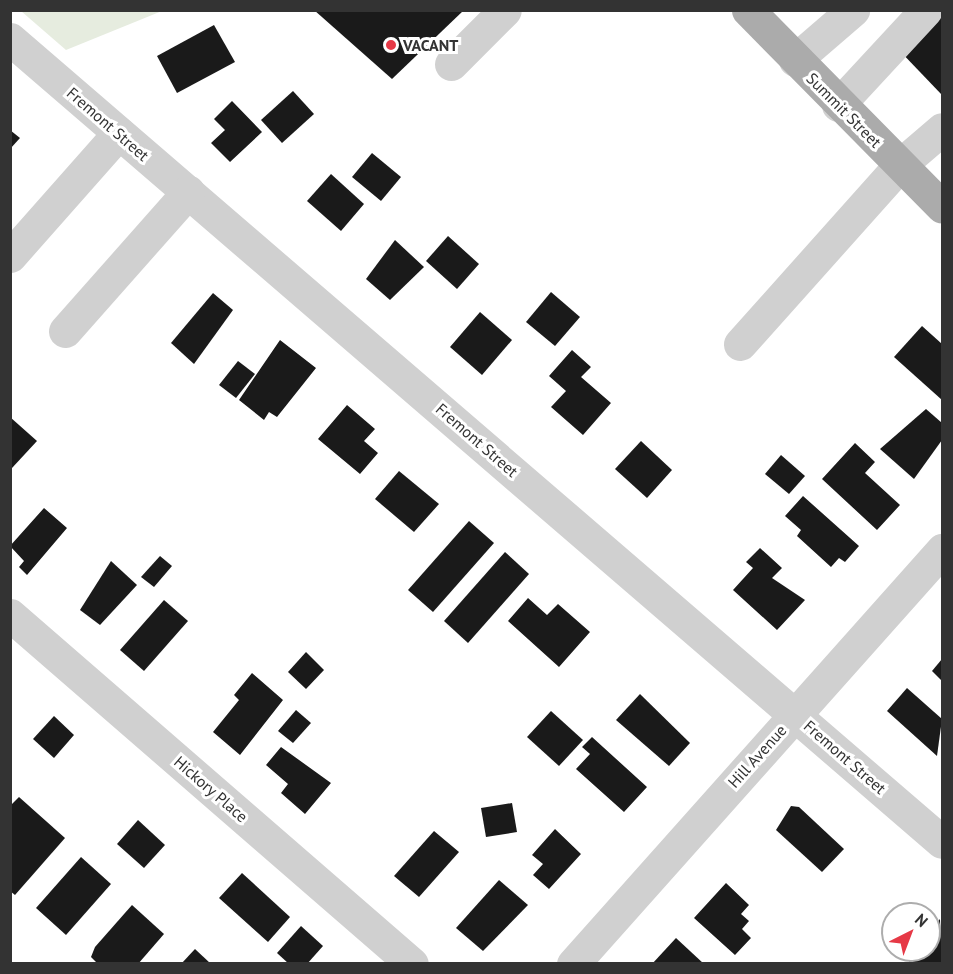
<!DOCTYPE html>
<html>
<head>
<meta charset="utf-8">
<style>
  body { margin:0 }
  #map { position:relative; width:953px; height:974px; overflow:hidden; background:#fff; font-family:"PT Sans",sans-serif }
  div>[style] { position:absolute }
  .green>* { inset:0; background:#e6ecdf }
  .building>* { inset:0; background:#1a1a1a }
  .minor>* { height:33px; margin:-16.5px; padding:0 16.5px; transform-origin:16.5px; border-radius:16.5px; background:#d0d0d0 }
  .major>* { height:33px; margin:-16.5px; padding:0 16.5px; transform-origin:16.5px; border-radius:16.5px; background:#ababab }
  .dots>* { width:16px; height:16px; translate:-50% -50%; box-sizing:border-box; border:3px solid #fff; border-radius:50% }
  span { translate:-50% -50%; white-space:nowrap; text-align:center; line-height:1.15; -webkit-text-stroke:6px #fff; paint-order:stroke }
  .poi-label { font-size:16px; color:#333; font-weight:700 }
  .left { translate:0 -50%; text-align:left }
  .street-label { font-size:16px; color:#333 }
  .frame { position:absolute; inset:0; border:12px solid #333; pointer-events:none }
  .north { position:absolute; left:881px; top:902px; width:60px; height:60px; box-sizing:border-box; background:#fff; border:2px solid #adadad; border-radius:50%; rotate:42deg; font-size:16px; font-weight:700; line-height:24px; text-align:center; color:#333 }
  .north::after { content:''; display:block; margin:auto; width:21px; height:27px; background:#e63946; clip-path:polygon(50% 0,100% 100%,50% 72%,0 100%) }
</style>
</head>
<body>
<div id="map">
  <div class="green">
    <div style="clip-path:polygon(21px 11px,162px 11px,66px 50px)"></div>
  </div>
  <div class="building">
    <div style="clip-path:polygon(314px 10px,464px 10px,392px 79px)"></div>
    <div style="clip-path:polygon(935px 10px,942px 10px,942px 95px,897px 48px)"></div>
    <div style="clip-path:polygon(214px 25px,235px 62px,177px 93px,157px 56px)"></div>
    <div style="clip-path:polygon(293px 91px,314px 114px,282px 143px,261px 120px)"></div>
    <div style="clip-path:polygon(232px 101px,262px 132px,230px 162px,211px 143px,225px 130px,214px 119px)"></div>
    <div style="clip-path:polygon(10px 130px,20px 138px,10px 149px)"></div>
    <div style="clip-path:polygon(372px 153px,401px 177px,381px 201px,352px 177px)"></div>
    <div style="clip-path:polygon(331px 174px,364px 204px,341px 231px,307px 201px)"></div>
    <div style="clip-path:polygon(448px 236px,479px 264px,457px 289px,426px 261px)"></div>
    <div style="clip-path:polygon(395px 240px,424px 267px,390px 300px,366px 279px)"></div>
    <div style="clip-path:polygon(551px 292px,580px 317px,555px 346px,526px 322px)"></div>
    <div style="clip-path:polygon(213px 293px,233px 310px,194px 364px,171px 343px)"></div>
    <div style="clip-path:polygon(480px 312px,512px 340px,482px 375px,450px 347px)"></div>
    <div style="clip-path:polygon(922px 326px,942px 344px,942px 400px,894px 357px)"></div>
    <div style="clip-path:polygon(280px 340px,316px 368px,277px 417px,269px 412px,264px 420px,239px 400px)"></div>
    <div style="clip-path:polygon(572px 350px,591px 367px,581px 377px,611px 403px,583px 435px,551px 407px,566px 391px,549px 376px)"></div>
    <div style="clip-path:polygon(238px 361px,255px 374px,236px 398px,219px 385px)"></div>
    <div style="clip-path:polygon(347px 405px,375px 429px,364px 441px,378px 453px,360px 474px,318px 439px)"></div>
    <div style="clip-path:polygon(926px 409px,942px 423px,942px 440px,914px 479px,880px 449px)"></div>
    <div style="clip-path:polygon(10px 417px,37px 441px,12px 468px,10px 467px)"></div>
    <div style="clip-path:polygon(641px 441px,672px 470px,647px 498px,615px 469px)"></div>
    <div style="clip-path:polygon(855px 443px,875px 462px,865px 473px,900px 505px,877px 530px,822px 479px)"></div>
    <div style="clip-path:polygon(781px 455px,805px 476px,789px 494px,765px 474px)"></div>
    <div style="clip-path:polygon(399px 471px,439px 504px,414px 532px,375px 499px)"></div>
    <div style="clip-path:polygon(803px 496px,859px 546px,845px 562px,839px 558px,831px 567px,797px 536px,801px 530px,785px 516px)"></div>
    <div style="clip-path:polygon(44px 508px,67px 528px,27px 575px,19px 567px,24px 561px,10px 546px)"></div>
    <div style="clip-path:polygon(469px 521px,494px 543px,433px 612px,408px 590px)"></div>
    <div style="clip-path:polygon(760px 548px,782px 568px,772px 578px,805px 600px,777px 630px,733px 590px,753px 568px,746px 562px)"></div>
    <div style="clip-path:polygon(505px 552px,529px 574px,468px 643px,444px 621px)"></div>
    <div style="clip-path:polygon(160px 556px,172px 566px,154px 587px,141px 577px)"></div>
    <div style="clip-path:polygon(111px 561px,137px 585px,100px 625px,80px 610px)"></div>
    <div style="clip-path:polygon(528px 598px,547px 615px,558px 604px,590px 632px,559px 667px,508px 621px)"></div>
    <div style="clip-path:polygon(164px 600px,188px 621px,144px 671px,120px 650px)"></div>
    <div style="clip-path:polygon(306px 652px,324px 670px,306px 689px,288px 672px)"></div>
    <div style="clip-path:polygon(942px 659px,942px 681px,932px 671px)"></div>
    <div style="clip-path:polygon(252px 673px,283px 700px,240px 755px,213px 732px,239px 700px,234px 695px)"></div>
    <div style="clip-path:polygon(907px 688px,942px 719px,937px 756px,887px 711px)"></div>
    <div style="clip-path:polygon(640px 694px,690px 743px,669px 766px,616px 720px)"></div>
    <div style="clip-path:polygon(296px 710px,311px 723px,293px 743px,278px 731px)"></div>
    <div style="clip-path:polygon(551px 711px,583px 740px,559px 766px,527px 737px)"></div>
    <div style="clip-path:polygon(54px 716px,74px 735px,54px 758px,33px 739px)"></div>
    <div style="clip-path:polygon(592px 737px,647px 787px,624px 812px,576px 769px,590px 754px,582px 747px)"></div>
    <div style="clip-path:polygon(281px 747px,331px 783px,305px 814px,281px 793px,288px 784px,266px 765px)"></div>
    <div style="clip-path:polygon(19px 797px,65px 838px,15px 895px,10px 891px,10px 806px)"></div>
    <div style="clip-path:polygon(512px 803px,517px 832px,486px 837px,481px 808px)"></div>
    <div style="clip-path:polygon(791px 806px,799px 807px,844px 849px,822px 872px,776px 830px)"></div>
    <div style="clip-path:polygon(138px 820px,165px 845px,144px 868px,117px 844px)"></div>
    <div style="clip-path:polygon(555px 829px,581px 854px,549px 889px,533px 875px,543px 864px,532px 855px)"></div>
    <div style="clip-path:polygon(434px 831px,459px 852px,419px 897px,394px 876px)"></div>
    <div style="clip-path:polygon(81px 857px,111px 884px,66px 935px,36px 908px)"></div>
    <div style="clip-path:polygon(242px 873px,290px 917px,268px 942px,219px 898px)"></div>
    <div style="clip-path:polygon(499px 880px,528px 905px,483px 951px,456px 928px)"></div>
    <div style="clip-path:polygon(726px 883px,749px 905px,741px 914px,749px 921px,742px 929px,751px 938px,735px 955px,694px 918px)"></div>
    <div style="clip-path:polygon(132px 905px,164px 934px,138px 964px,98px 964px,91px 957px,95px 947px)"></div>
    <div style="clip-path:polygon(940px 919px,942px 964px,912px 964px,905px 957px,912px 950px,929px 950px,929px 931px)"></div>
    <div style="clip-path:polygon(301px 926px,323px 946px,307px 964px,289px 964px,277px 953px)"></div>
    <div style="clip-path:polygon(676px 938px,704px 964px,652px 964px)"></div>
    <div style="clip-path:polygon(195px 949px,211px 964px,181px 964px)"></div>
  </div>
  <div class="minor">
    <div style="left:10px;top:39px;width:1230px;rotate:40.75deg"></div>
    <div style="left:795px;top:60px;width:77px;rotate:-40.8deg"></div>
    <div style="left:451px;top:64px;width:76px;rotate:-45deg"></div>
    <div style="left:838px;top:105px;width:129px;rotate:-47.2deg"></div>
    <div style="left:10px;top:256px;width:164px;rotate:-48.5deg"></div>
    <div style="left:65px;top:331px;width:186px;rotate:-48.5deg"></div>
    <div style="left:740px;top:344px;width:240px;rotate:-48.2deg"></div>
    <div style="left:900px;top:165px;width:55px;rotate:-40.6deg"></div>
    <div style="left:10px;top:615px;width:532px;rotate:40.96deg"></div>
    <div style="left:573px;top:964px;width:555px;rotate:-48.29deg"></div>
  </div>
  <div class="major">
    <div style="left:748px;top:10px;width:276px;rotate:45.4deg"></div>
  </div>
  <div class="dots">
    <div style="left:391px;top:45px;background:#e63946"></div>
  </div>
  <div class="poi-label">
    <span class="left" style="left:403px;top:45px">VACANT</span>
  </div>
  <div class="street-label">
    <span style="left:844px;top:110px;rotate:45deg">Summit Street</span>
    <span style="left:108px;top:124px;rotate:41deg">Fremont Street</span>
    <span style="left:477px;top:440px;rotate:41deg">Fremont Street</span>
    <span style="left:757px;top:756px;rotate:-48deg">Hill Avenue</span>
    <span style="left:845px;top:757px;rotate:41deg">Fremont Street</span>
    <span style="left:211px;top:789px;rotate:41deg">Hickory Place</span>
  </div>
  <div class="frame"></div>
  <div class="north">N</div>
</div>
</body>
</html>
